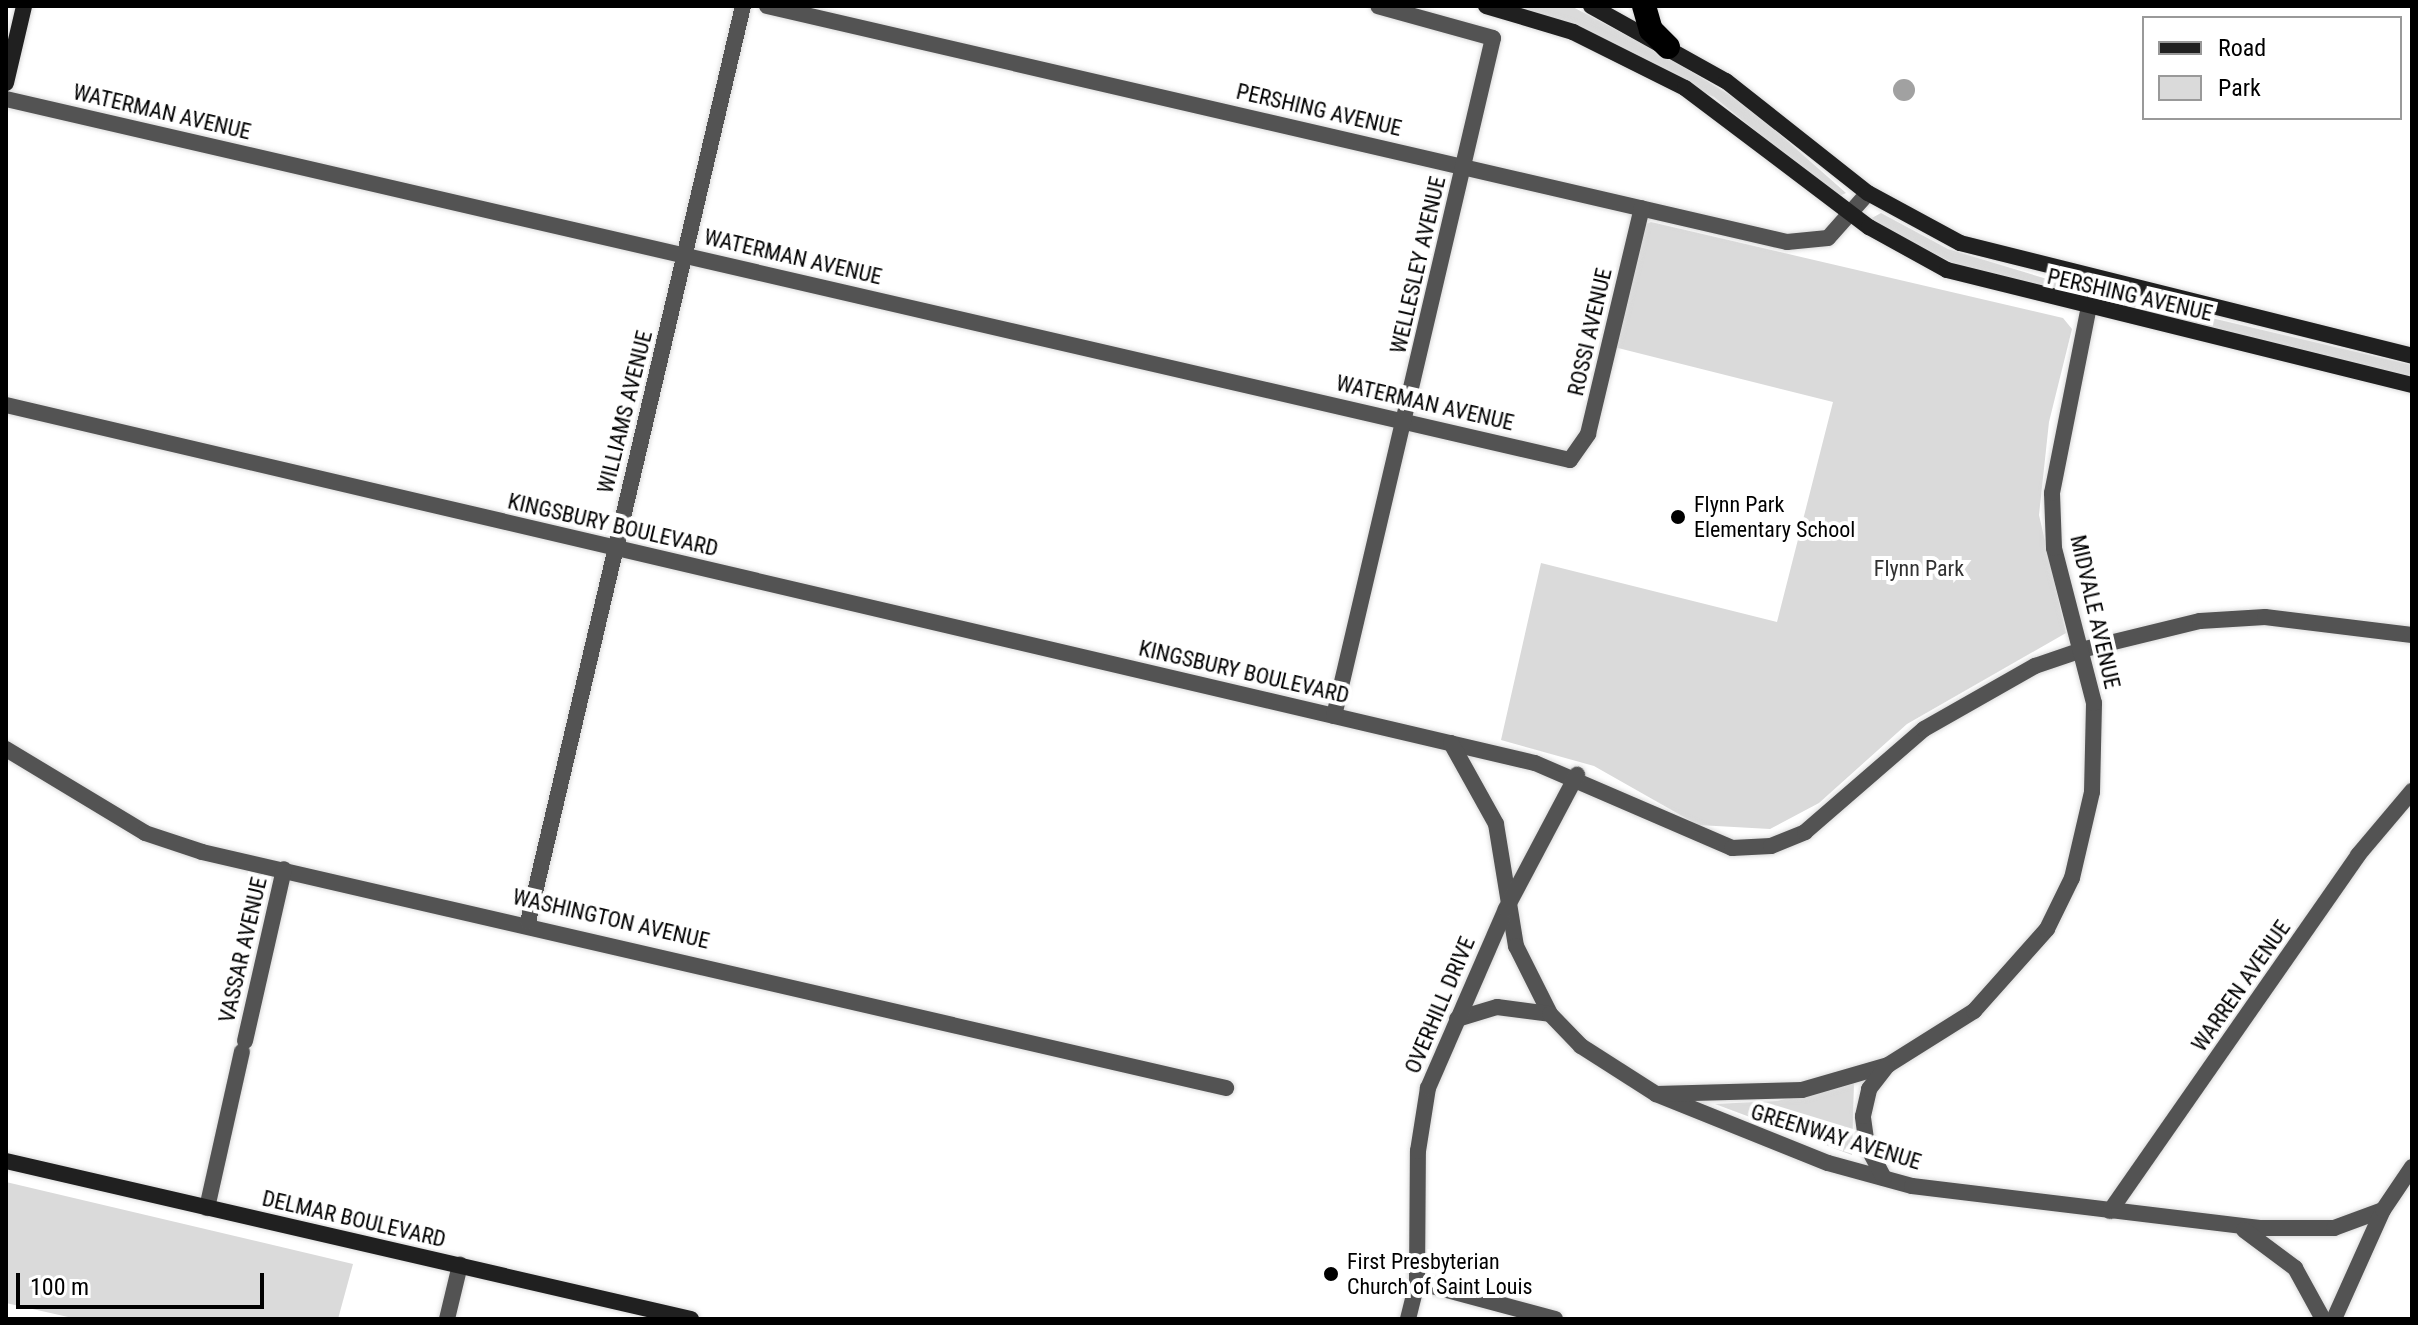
<!DOCTYPE html>
<html>
<head>
<meta charset="utf-8">
<style>
  body { margin:0 }
  #map { position:relative; width:2418px; height:1325px; overflow:hidden; background:#fff; font-family:"Roboto Condensed",sans-serif }
  div>[style] { position:absolute }
  .green>* { inset:0; background:#dadada }
  .water>* { inset:0; background:#a1a1a1 }
  .round { border-radius:50% }
  .roads { filter:drop-shadow(0 0 2px #dbdbdb) drop-shadow(0 0 2px #dbdbdb) }
  .street>* { height:16px; margin:-8px; padding:0 8px; transform-origin:8px; border-radius:8px; background:#535353 }
  .secondary>* { height:16px; margin:-8px; padding:0 8px; transform-origin:8px; border-radius:8px; background:#202020 }
  .highway>* { height:24px; margin:-12px; padding:0 12px; transform-origin:12px; border-radius:12px; background:#000 }
  .dots>* { width:22px; height:22px; translate:-50% -50%; box-sizing:border-box; border:4px solid #fff; border-radius:50% }
  span { translate:-50% -50%; white-space:nowrap; text-align:center; line-height:1.15; -webkit-text-stroke:8px #fff; paint-order:stroke }
  .street-label { font-size:22px; color:#000 }
  .poi-label { font-size:22px; color:#000 }
  .left { translate:0 -50%; text-align:left }
  .park-label { font-size:22px; color:#313131 }
  .frame { position:absolute; inset:0; border:8px solid #000; pointer-events:none }
  .legend { position:absolute; left:2142px; top:16px; width:260px; height:104px; box-sizing:border-box; background:#fff; border:2px solid #999; margin:0; padding:10px 14px; list-style:none; font-size:24px; color:#000 }
  .legend li { display:flex; align-items:center; gap:16px; height:40px }
  .legend b { width:40px; border:2px solid #999 }
  .scale { position:absolute; left:16px; top:1273px; width:248px; height:36px; box-sizing:border-box; border:4px solid #000; border-top:0; padding-left:10px; font-size:24px; line-height:28px; white-space:nowrap; color:#000; -webkit-text-stroke:6px #fff; paint-order:stroke }
</style>
</head>
<body>
<div id="map">
  <div class="green">
    <div style="clip-path:polygon(1515px 6px,1571px 6px,1671px 59px,1749px 107px,1846px 193px,1837px 197px,1714px 97px)"></div>
    <div style="clip-path:polygon(1881px 213px,1948px 249px,2070px 286px,2072px 294px,1965px 269px,1877px 225px,1872px 218px)"></div>
    <div style="clip-path:polygon(1651px 222px,2063px 318px,2072px 329px,2049px 422px,2039px 515px,2066px 633px,1907px 724px,1819px 803px,1770px 829px,1698px 825px,1594px 766px,1501px 740px,1541px 563px,1777px 622px,1833px 402px,1614px 347px,1644px 225px)"></div>
    <div style="clip-path:polygon(2118px 296px,2412px 365px,2412px 378px,2110px 304px)"></div>
    <div style="clip-path:polygon(1854px 1082px,1852px 1155px,1715px 1104px,1777px 1101px)"></div>
    <div style="clip-path:polygon(6px 1182px,353px 1264px,338px 1319px,77px 1319px,6px 1303px)"></div>
  </div>
  <div class="water">
    <div class="round" style="left:1893px;top:79px;width:22px;height:22px"></div>
  </div>
  <div class="roads">
    <div class="street">
      <div style="left:767px;top:6px;width:1047px;rotate:13.03deg"></div>
      <div style="left:1787px;top:242px;width:41px;rotate:-5.6deg"></div>
      <div style="left:1828px;top:238px;width:60px;rotate:-48.4deg"></div>
      <div style="left:6px;top:99px;width:1605px;rotate:13deg"></div>
      <div style="left:1570px;top:460px;width:32px;rotate:-55deg"></div>
      <div style="left:1588px;top:434px;width:232px;rotate:-76.6deg"></div>
      <div style="left:6px;top:405px;width:1570px;rotate:13.18deg"></div>
      <div style="left:1535px;top:763px;width:215px;rotate:23.3deg"></div>
      <div style="left:1732px;top:848px;width:39px;rotate:-3deg"></div>
      <div style="left:1771px;top:846px;width:37px;rotate:-22deg"></div>
      <div style="left:1805px;top:832px;width:157px;rotate:-40.9deg"></div>
      <div style="left:1924px;top:729px;width:128px;rotate:-29.6deg"></div>
      <div style="left:2035px;top:666px;width:53px;rotate:-18.8deg"></div>
      <div style="left:2085px;top:649px;width:118px;rotate:-13.7deg"></div>
      <div style="left:2200px;top:621px;width:65px;rotate:-3.5deg"></div>
      <div style="left:2265px;top:617px;width:148px;rotate:7deg"></div>
      <div style="left:1334px;top:716px;width:696px;rotate:-76.8deg"></div>
      <div style="left:1493px;top:38px;width:119px;rotate:-164.5deg"></div>
      <div style="left:1451px;top:743px;width:93px;rotate:60.9deg"></div>
      <div style="left:1496px;top:824px;width:124px;rotate:80.7deg"></div>
      <div style="left:1516px;top:946px;width:76px;rotate:63.4deg"></div>
      <div style="left:6px;top:749px;width:162px;rotate:31.1deg"></div>
      <div style="left:145px;top:833px;width:60px;rotate:18.4deg"></div>
      <div style="left:202px;top:852px;width:1051px;rotate:12.98deg"></div>
      <div style="left:528px;top:922px;width:941px;rotate:-76.79deg"></div>
      <div style="left:1457px;top:1019px;width:42px;rotate:-16.7deg"></div>
      <div style="left:1497px;top:1007px;width:53px;rotate:7.5deg"></div>
      <div style="left:1550px;top:1014px;width:45px;rotate:45.9deg"></div>
      <div style="left:1581px;top:1046px;width:89px;rotate:32.6deg"></div>
      <div style="left:1656px;top:1094px;width:185px;rotate:21.9deg"></div>
      <div style="left:1828px;top:1163px;width:87px;rotate:15.3deg"></div>
      <div style="left:1912px;top:1186px;width:350px;rotate:6.9deg"></div>
      <div style="left:2259px;top:1228px;width:75px"></div>
      <div style="left:2334px;top:1228px;width:52px;rotate:-20.2deg"></div>
      <div style="left:245px;top:1041px;width:176px;rotate:-77.2deg"></div>
      <div style="left:1656px;top:1094px;width:146px;rotate:-1.6deg"></div>
      <div style="left:1802px;top:1090px;width:90px;rotate:-16.2deg"></div>
      <div style="left:1888px;top:1065px;width:102px;rotate:-32.1deg"></div>
      <div style="left:1974px;top:1011px;width:110px;rotate:-48.3deg"></div>
      <div style="left:2047px;top:929px;width:57px;rotate:-63.9deg"></div>
      <div style="left:2072px;top:878px;width:88px;rotate:-76.9deg"></div>
      <div style="left:2092px;top:792px;width:89px;rotate:-88.7deg"></div>
      <div style="left:2094px;top:703px;width:160px;rotate:-104.5deg"></div>
      <div style="left:2054px;top:548px;width:55px;rotate:-92.1deg"></div>
      <div style="left:2052px;top:493px;width:217px;rotate:-78.8deg"></div>
      <div style="left:1884px;top:1178px;width:36px;rotate:-118deg"></div>
      <div style="left:1867px;top:1146px;width:30px;rotate:-98deg"></div>
      <div style="left:1863px;top:1116px;width:28px;rotate:-77deg"></div>
      <div style="left:1869px;top:1089px;width:29px;rotate:-52deg"></div>
      <div style="left:207px;top:1208px;width:160px;rotate:-77.4deg"></div>
      <div style="left:2110px;top:1211px;width:434px;rotate:-55.1deg"></div>
      <div style="left:2358px;top:855px;width:84px;rotate:-49.8deg"></div>
      <div style="left:2244px;top:1230px;width:64px;rotate:36.7deg"></div>
      <div style="left:2295px;top:1268px;width:58px;rotate:61.2deg"></div>
      <div style="left:1417px;top:1282px;width:143px;rotate:15deg"></div>
      <div style="left:447px;top:1319px;width:56px;rotate:-76.5deg"></div>
      <div style="left:1408px;top:1319px;width:38px;rotate:-76deg"></div>
      <div style="left:1417px;top:1282px;width:131px;rotate:-89.6deg"></div>
      <div style="left:1418px;top:1151px;width:64px;rotate:-81deg"></div>
      <div style="left:1428px;top:1088px;width:195px;rotate:-66.5deg"></div>
      <div style="left:1506px;top:909px;width:152px;rotate:-62.1deg"></div>
      <div style="left:2334px;top:1319px;width:120px;rotate:-65.8deg"></div>
      <div style="left:2383px;top:1210px;width:52px;rotate:-56deg"></div>
    </div>
    <div class="secondary">
      <div style="left:1486px;top:6px;width:91px;rotate:16.6deg"></div>
      <div style="left:1573px;top:32px;width:125px;rotate:26.6deg"></div>
      <div style="left:1685px;top:88px;width:231px;rotate:37.1deg"></div>
      <div style="left:1869px;top:227px;width:89px;rotate:28.9deg"></div>
      <div style="left:1947px;top:270px;width:479px;rotate:13.9deg"></div>
      <div style="left:1591px;top:6px;width:154px;rotate:29.1deg"></div>
      <div style="left:1726px;top:81px;width:181px;rotate:38.3deg"></div>
      <div style="left:1868px;top:193px;width:105px;rotate:28.5deg"></div>
      <div style="left:1960px;top:243px;width:466px;rotate:14deg"></div>
      <div style="left:6px;top:83px;width:79px;rotate:-76.8deg"></div>
      <div style="left:6px;top:1161px;width:703px;rotate:12.99deg"></div>
    </div>
    <div class="highway">
      <div style="left:1644px;top:6px;width:25px;rotate:74deg"></div>
      <div style="left:1651px;top:30px;width:24px;rotate:45deg"></div>
    </div>
  </div>
  <div class="dots">
    <div style="left:1678px;top:517px;background:#000"></div>
    <div style="left:1331px;top:1274px;background:#000"></div>
  </div>
  <div class="street-label">
    <span style="left:1319px;top:110px;rotate:13deg">PERSHING AVENUE</span>
    <span style="left:162px;top:112px;rotate:13deg">WATERMAN AVENUE</span>
    <span style="left:793px;top:257px;rotate:13deg">WATERMAN AVENUE</span>
    <span style="left:1418px;top:265px;rotate:-77deg">WELLESLEY AVENUE</span>
    <span style="left:2130px;top:295px;rotate:13deg">PERSHING AVENUE</span>
    <span style="left:1590px;top:332px;rotate:-77deg">ROSSI AVENUE</span>
    <span style="left:1425px;top:403px;rotate:13deg">WATERMAN AVENUE</span>
    <span style="left:625px;top:412px;rotate:-76deg">WILLIAMS AVENUE</span>
    <span style="left:613px;top:525px;rotate:13deg">KINGSBURY BOULEVARD</span>
    <span style="left:2095px;top:612px;rotate:77deg">MIDVALE AVENUE</span>
    <span style="left:1244px;top:672px;rotate:13deg">KINGSBURY BOULEVARD</span>
    <span style="left:611px;top:919px;rotate:13deg">WASHINGTON AVENUE</span>
    <span style="left:243px;top:950px;rotate:-77deg">VASSAR AVENUE</span>
    <span style="left:2241px;top:986px;rotate:-55deg">WARREN AVENUE</span>
    <span style="left:1440px;top:1005px;rotate:-67deg">OVERHILL DRIVE</span>
    <span style="left:1836px;top:1137px;rotate:17deg">GREENWAY AVENUE</span>
    <span style="left:354px;top:1219px;rotate:13deg">DELMAR BOULEVARD</span>
  </div>
  <div class="poi-label">
    <span class="left" style="left:1694px;top:517px">Flynn Park<br>Elementary School</span>
    <span class="left" style="left:1347px;top:1274px">First Presbyterian<br>Church of Saint Louis</span>
  </div>
  <div class="park-label">
    <span style="left:1919px;top:569px">Flynn Park</span>
  </div>
  <div class="frame"></div>
  <ul class="legend">
  <li><b style="height:10px;background:#202020"></b>Road</li>
  <li><b style="height:22px;background:#dadada"></b>Park</li>
  </ul>
  <div class="scale">100 m</div>
</div>
</body>
</html>
